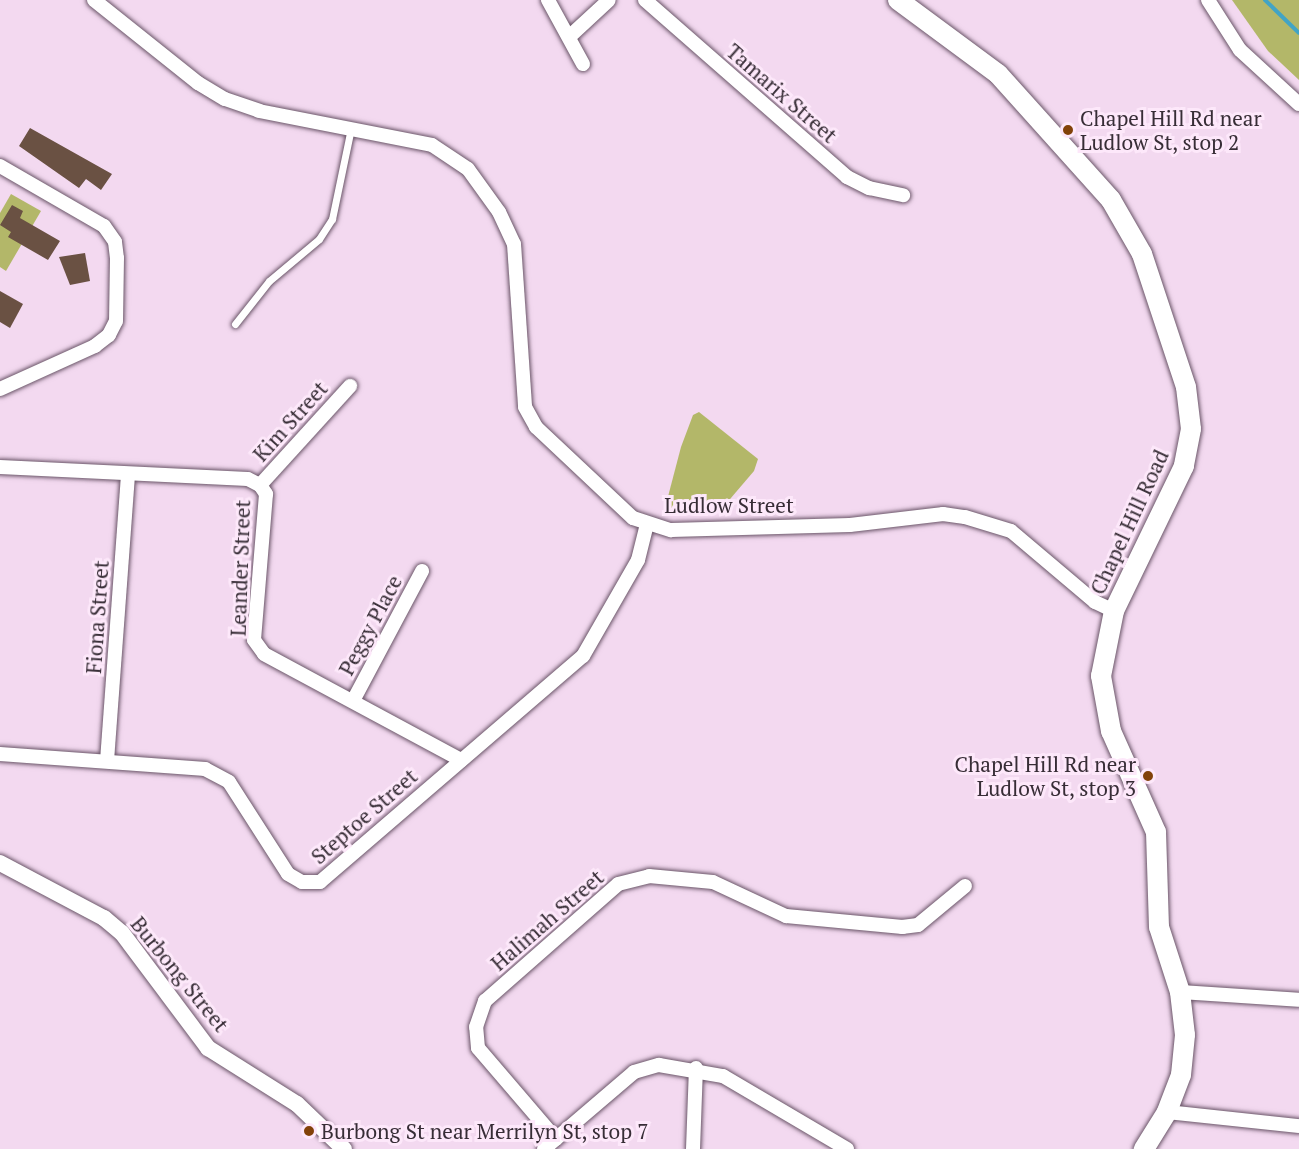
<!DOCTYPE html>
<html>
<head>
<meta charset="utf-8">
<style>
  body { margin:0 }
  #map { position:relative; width:1299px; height:1149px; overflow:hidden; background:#f3d9f0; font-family:"PT Serif",serif }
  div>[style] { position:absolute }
  .green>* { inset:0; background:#b3b769 }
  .stream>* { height:4px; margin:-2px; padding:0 2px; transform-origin:2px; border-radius:2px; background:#42a4c5 }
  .building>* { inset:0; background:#6a5143 }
  .roads { filter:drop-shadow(0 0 2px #6a5568) drop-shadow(0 0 2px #6a5568) }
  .service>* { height:7px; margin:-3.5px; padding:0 3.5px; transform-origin:3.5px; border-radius:3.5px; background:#fff }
  .minor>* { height:14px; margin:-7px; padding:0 7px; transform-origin:7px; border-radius:7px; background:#fff }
  .tertiary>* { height:16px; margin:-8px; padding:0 8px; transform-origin:8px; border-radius:8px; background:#fff }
  .secondary>* { height:20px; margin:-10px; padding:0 10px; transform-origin:10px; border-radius:10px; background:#fff }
  .dots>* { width:16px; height:16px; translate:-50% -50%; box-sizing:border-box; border:3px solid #fde8fa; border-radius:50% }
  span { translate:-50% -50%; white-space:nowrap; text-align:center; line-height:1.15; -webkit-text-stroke:6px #fde8fa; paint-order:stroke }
  .street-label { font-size:21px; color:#372d36 }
  .poi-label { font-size:21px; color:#372d36 }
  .left { translate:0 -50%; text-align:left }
  .right { translate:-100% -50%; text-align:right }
</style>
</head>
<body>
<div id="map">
  <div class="green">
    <div style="clip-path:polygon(1232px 0,1299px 0,1299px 80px,1268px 51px)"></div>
    <div style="clip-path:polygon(11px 194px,41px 211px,6px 271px,0 267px,0 213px)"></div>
    <div style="clip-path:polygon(699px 412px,758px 459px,754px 471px,719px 512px,665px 508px,681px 447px,693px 415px)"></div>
  </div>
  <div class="stream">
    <div style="left:1265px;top:0;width:47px;rotate:44.1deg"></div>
  </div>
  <div class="building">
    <div style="clip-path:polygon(30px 128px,112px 174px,101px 190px,86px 179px,79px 188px,19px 146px)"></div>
    <div style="clip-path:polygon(12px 205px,23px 211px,20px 218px,60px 241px,48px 260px,8px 237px,11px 232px,0 225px)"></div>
    <div style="clip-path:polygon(85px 253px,90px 281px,70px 285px,59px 257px)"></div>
    <div style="clip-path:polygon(0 291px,23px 304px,10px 328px,0 322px)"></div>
  </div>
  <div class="roads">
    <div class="service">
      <div style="left:235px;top:324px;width:55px;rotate:-51.7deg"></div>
      <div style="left:269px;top:281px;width:65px;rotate:-40deg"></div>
      <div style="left:319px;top:239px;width:24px;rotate:-57deg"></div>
      <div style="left:332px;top:219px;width:93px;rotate:-78.2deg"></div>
    </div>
    <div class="minor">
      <div style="left:94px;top:0;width:133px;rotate:38.6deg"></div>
      <div style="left:198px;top:83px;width:31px;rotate:31deg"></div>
      <div style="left:225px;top:99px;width:36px;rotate:19deg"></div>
      <div style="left:259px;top:111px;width:176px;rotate:11.1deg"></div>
      <div style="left:432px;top:145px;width:43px;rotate:33.7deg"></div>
      <div style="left:468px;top:169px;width:53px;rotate:54.2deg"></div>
      <div style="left:499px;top:212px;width:35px;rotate:65deg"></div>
      <div style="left:514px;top:244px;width:163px;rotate:86.1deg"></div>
      <div style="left:525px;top:407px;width:23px;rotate:61deg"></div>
      <div style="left:536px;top:427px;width:133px;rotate:43.2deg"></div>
      <div style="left:633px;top:518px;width:40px;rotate:18deg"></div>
      <div style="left:671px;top:530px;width:179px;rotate:-1.6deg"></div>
      <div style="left:850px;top:525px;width:94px;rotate:-6.7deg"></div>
      <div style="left:943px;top:514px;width:22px;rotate:8deg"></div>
      <div style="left:965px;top:517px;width:48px;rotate:16.9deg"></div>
      <div style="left:1011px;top:531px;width:110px;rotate:40.2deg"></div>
      <div style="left:1095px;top:602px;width:21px;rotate:25deg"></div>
      <div style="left:548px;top:0;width:73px;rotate:61.3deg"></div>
      <div style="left:645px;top:0;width:269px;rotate:41.2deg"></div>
      <div style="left:847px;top:177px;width:25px;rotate:27deg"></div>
      <div style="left:869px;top:188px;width:35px;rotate:12deg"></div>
      <div style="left:1208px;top:0;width:59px;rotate:57.4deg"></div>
      <div style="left:1240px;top:50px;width:80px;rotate:42.5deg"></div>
      <div style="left:569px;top:37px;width:54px;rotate:-42.8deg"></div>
      <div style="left:0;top:166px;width:120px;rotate:30deg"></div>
      <div style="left:104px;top:226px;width:19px;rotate:55deg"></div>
      <div style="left:115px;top:242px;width:16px;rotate:83deg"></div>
      <div style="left:117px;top:258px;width:63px;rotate:90.9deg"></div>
      <div style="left:116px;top:321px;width:16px;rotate:117deg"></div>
      <div style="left:109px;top:335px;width:18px;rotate:142deg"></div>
      <div style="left:95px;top:346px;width:104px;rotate:155.6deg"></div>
      <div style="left:0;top:467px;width:248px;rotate:2.8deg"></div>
      <div style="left:248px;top:479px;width:13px;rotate:27deg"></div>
      <div style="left:260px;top:485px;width:11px;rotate:56deg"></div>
      <div style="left:266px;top:494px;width:146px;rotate:94.7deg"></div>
      <div style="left:254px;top:640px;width:17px;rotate:54deg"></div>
      <div style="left:264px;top:654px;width:224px;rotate:28.3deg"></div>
      <div style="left:260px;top:485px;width:134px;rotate:-47.7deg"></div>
      <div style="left:354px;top:699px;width:145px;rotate:-62deg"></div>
      <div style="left:0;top:754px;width:206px;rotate:4.2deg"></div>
      <div style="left:205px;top:769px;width:27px;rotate:28deg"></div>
      <div style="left:229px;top:782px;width:109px;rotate:57.3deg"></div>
      <div style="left:288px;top:874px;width:16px;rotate:30deg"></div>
      <div style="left:302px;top:882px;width:18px"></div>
      <div style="left:320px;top:882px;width:347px;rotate:-40.7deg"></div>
      <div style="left:583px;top:656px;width:111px;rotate:-60.2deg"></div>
      <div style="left:638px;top:560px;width:36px;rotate:-76deg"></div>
      <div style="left:107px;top:761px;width:286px;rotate:-85.8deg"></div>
      <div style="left:1180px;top:992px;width:119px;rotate:3.8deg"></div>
      <div style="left:1167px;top:1112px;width:133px;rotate:6.1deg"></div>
      <div style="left:556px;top:1139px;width:120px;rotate:-130.6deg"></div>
      <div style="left:478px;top:1048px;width:21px;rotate:-95deg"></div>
      <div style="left:476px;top:1027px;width:28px;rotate:-71deg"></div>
      <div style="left:485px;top:1001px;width:177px;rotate:-41.3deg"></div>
      <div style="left:618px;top:884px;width:32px;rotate:-14deg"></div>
      <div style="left:649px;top:876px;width:64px;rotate:5.4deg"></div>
      <div style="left:713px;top:882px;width:81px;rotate:25deg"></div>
      <div style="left:786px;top:916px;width:117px;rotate:5.4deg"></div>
      <div style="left:902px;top:927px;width:16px;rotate:-7deg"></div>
      <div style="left:918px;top:925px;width:61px;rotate:-39.7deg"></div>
      <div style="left:544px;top:1149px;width:118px;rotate:-40.5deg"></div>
      <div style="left:634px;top:1072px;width:26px;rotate:-16deg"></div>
      <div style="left:659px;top:1065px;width:65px;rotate:9.8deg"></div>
      <div style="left:723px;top:1076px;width:144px;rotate:30.5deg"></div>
      <div style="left:693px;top:1149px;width:81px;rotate:-87.9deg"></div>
    </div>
    <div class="tertiary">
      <div style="left:0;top:863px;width:118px;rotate:27.9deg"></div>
      <div style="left:104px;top:918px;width:23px;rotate:40deg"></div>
      <div style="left:122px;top:933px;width:144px;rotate:53.2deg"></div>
      <div style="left:208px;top:1048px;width:105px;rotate:32.2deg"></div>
      <div style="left:297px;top:1104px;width:65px;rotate:43.8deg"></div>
    </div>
    <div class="secondary">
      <div style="left:898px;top:0;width:124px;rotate:36.5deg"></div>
      <div style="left:998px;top:74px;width:169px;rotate:48.1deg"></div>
      <div style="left:1111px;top:200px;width:62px;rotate:60.1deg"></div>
      <div style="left:1142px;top:254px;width:140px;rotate:71.7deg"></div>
      <div style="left:1186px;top:387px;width:42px;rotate:83.2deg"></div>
      <div style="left:1191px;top:429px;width:38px;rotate:101deg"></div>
      <div style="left:1184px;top:466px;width:161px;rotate:115.8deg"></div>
      <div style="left:1114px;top:611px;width:66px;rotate:101.3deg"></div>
      <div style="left:1101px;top:676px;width:56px;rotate:79.7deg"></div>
      <div style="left:1111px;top:731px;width:111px;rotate:66deg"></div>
      <div style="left:1156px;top:832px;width:95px;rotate:88.2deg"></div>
      <div style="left:1159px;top:927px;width:68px;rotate:72.1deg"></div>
      <div style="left:1180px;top:992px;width:43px;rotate:83.4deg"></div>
      <div style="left:1185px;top:1035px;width:40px;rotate:95.7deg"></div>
      <div style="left:1181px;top:1075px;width:40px;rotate:111deg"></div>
      <div style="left:1167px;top:1112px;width:44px;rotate:121.9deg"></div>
    </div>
  </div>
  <div class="dots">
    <div style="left:1068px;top:130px;background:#824209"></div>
    <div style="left:1148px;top:776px;background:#824209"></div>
    <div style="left:309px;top:1131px;background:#824209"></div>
  </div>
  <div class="street-label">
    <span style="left:782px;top:93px;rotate:41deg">Tamarix Street</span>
    <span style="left:290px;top:421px;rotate:-48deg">Kim Street</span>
    <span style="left:729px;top:505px">Ludlow Street</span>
    <span style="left:1129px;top:522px;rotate:-65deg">Chapel Hill Road</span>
    <span style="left:240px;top:568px;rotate:-88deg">Leander Street</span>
    <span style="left:97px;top:617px;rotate:-86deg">Fiona Street</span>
    <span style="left:370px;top:625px;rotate:-62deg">Peggy Place</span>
    <span style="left:364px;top:816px;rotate:-41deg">Steptoe Street</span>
    <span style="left:547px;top:920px;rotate:-41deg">Halimah Street</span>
    <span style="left:180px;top:974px;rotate:51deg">Burbong Street</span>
  </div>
  <div class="poi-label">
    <span class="left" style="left:1080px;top:130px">Chapel Hill Rd near<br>Ludlow St, stop 2</span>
    <span class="right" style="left:1136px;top:776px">Chapel Hill Rd near<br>Ludlow St, stop 3</span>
    <span class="left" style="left:321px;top:1131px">Burbong St near Merrilyn St, stop 7</span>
  </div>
</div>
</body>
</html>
